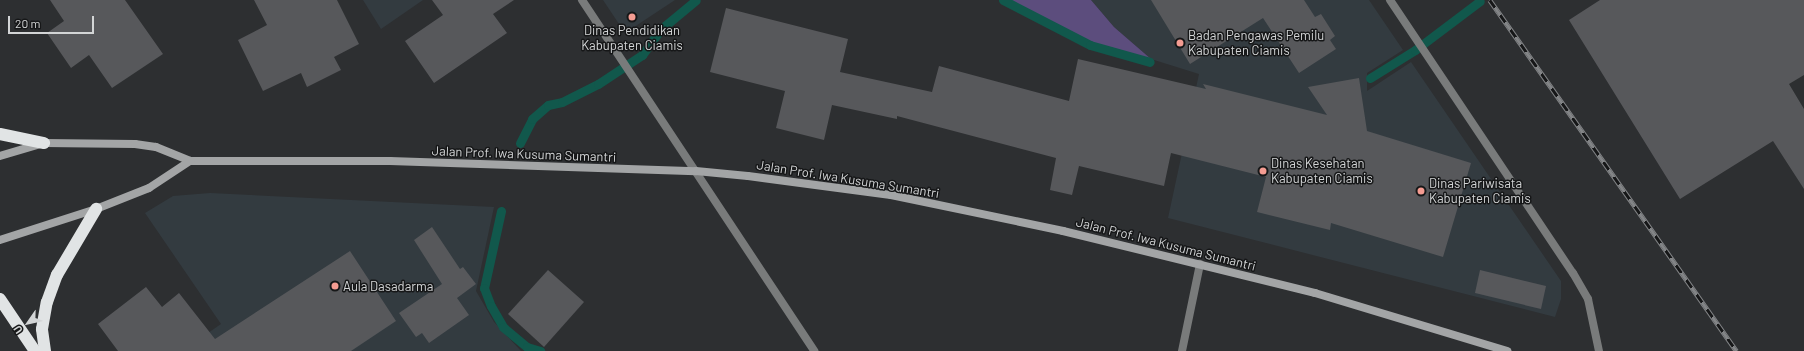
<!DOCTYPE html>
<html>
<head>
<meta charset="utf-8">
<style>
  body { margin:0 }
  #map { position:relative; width:1804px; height:351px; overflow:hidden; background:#2d2f31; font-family:Barlow,sans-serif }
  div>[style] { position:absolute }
  .built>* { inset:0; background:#333b40 }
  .green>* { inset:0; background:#5c4d7d }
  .stream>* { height:9px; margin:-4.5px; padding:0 4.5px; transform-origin:4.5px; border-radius:4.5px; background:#11584c }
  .building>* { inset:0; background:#57585b }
  .lane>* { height:8px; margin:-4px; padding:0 4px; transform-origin:4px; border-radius:4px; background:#797b7b }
  .street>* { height:8px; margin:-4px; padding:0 4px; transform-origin:4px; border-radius:4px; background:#797b7b }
  .secondary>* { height:8px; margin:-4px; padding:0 4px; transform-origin:4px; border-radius:4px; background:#a3a5a6 }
  .highway>* { height:12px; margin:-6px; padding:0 6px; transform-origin:6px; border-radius:6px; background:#e1e4e5 }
  .rail>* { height:4.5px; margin-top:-2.25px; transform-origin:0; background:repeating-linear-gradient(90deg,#161718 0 9px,#838587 0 18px); box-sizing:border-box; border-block:1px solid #838587 }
  .dots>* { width:11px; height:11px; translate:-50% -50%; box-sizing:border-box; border:2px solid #161718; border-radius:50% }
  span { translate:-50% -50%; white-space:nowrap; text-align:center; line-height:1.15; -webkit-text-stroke:3px #161718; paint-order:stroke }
  .poi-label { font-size:13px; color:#d3d5d6 }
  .left { translate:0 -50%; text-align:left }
  .street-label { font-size:13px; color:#d3d5d6 }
  .north { position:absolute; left:8px; top:303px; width:40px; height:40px; -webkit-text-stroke:3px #161718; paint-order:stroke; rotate:236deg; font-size:11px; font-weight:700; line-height:16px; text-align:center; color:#d3d5d6 }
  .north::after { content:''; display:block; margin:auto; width:14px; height:18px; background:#d3d5d6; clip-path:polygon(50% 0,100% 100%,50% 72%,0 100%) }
  .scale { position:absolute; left:8px; top:16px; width:86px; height:18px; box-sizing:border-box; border:2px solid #d3d5d6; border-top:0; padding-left:5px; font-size:12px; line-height:14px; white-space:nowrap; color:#d3d5d6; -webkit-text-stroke:3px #161718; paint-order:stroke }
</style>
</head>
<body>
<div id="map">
  <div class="built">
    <div style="clip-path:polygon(363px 0,423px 0,381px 29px)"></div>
    <div style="clip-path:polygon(603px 0,675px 0,625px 33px)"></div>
    <div style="clip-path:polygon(1091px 0,1369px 0,1403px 50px,1367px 73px,1367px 91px,1411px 62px,1561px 281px,1561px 299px,1555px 317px,1168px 218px,1199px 74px,1151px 59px,1114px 27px)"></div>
    <div style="clip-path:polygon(210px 193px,494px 207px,476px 291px,494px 322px,521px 351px,182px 351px,221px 324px,145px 213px,173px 196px)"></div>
  </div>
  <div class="green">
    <div style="clip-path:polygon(1009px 0,1091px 0,1114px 27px,1151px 59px,1095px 44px)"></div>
  </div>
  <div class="stream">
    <div style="left:1003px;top:0;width:98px;rotate:27.3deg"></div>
    <div style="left:1090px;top:45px;width:62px;rotate:15.8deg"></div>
    <div style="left:1370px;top:78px;width:53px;rotate:-31.9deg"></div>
    <div style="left:1415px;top:50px;width:81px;rotate:-37deg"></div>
    <div style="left:520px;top:143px;width:27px;rotate:-63deg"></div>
    <div style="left:532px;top:119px;width:21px;rotate:-41deg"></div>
    <div style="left:548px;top:105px;width:14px;rotate:-12deg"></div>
    <div style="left:562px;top:102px;width:40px;rotate:-26.6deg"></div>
    <div style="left:598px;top:84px;width:53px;rotate:-33.4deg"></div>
    <div style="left:642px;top:55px;width:32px;rotate:-54deg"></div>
    <div style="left:661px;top:29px;width:45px;rotate:-39.6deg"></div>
    <div style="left:501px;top:211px;width:79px;rotate:102.4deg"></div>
    <div style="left:484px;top:288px;width:19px;rotate:69deg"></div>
    <div style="left:491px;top:306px;width:24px;rotate:60deg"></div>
    <div style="left:503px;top:327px;width:31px;rotate:40deg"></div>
    <div style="left:527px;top:347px;width:14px;rotate:17deg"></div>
  </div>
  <div class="building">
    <div style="clip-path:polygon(50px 0,125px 0,163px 54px,112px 88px,89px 55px,71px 68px,47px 33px,64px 21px)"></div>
    <div style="clip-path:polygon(254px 0,337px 0,359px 44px,334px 57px,341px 70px,307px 87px,301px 73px,263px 91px,238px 40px,267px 25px)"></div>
    <div style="clip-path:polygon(432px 0,514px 0,493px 14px,507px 33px,434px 83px,405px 41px,443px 15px)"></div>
    <div style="clip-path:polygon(1151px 0,1304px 0,1315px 17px,1321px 14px,1335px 36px,1330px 40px,1336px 49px,1299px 73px,1263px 18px,1190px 64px)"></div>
    <div style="clip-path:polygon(1600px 0,1804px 0,1804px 75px,1789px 84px,1804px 109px,1804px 189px,1773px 141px,1680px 199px,1569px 20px)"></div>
    <div style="clip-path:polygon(726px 8px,848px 39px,840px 72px,932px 92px,939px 66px,1069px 101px,1078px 59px,1206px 89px,1203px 84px,1327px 115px,1308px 87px,1359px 78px,1367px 131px,1471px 163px,1443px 257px,1331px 223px,1330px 230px,1257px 212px,1266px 177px,1171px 153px,1164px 186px,1079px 166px,1072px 195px,1050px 190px,1056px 158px,897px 116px,897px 119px,832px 105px,824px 140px,776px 128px,785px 91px,710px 72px)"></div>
    <div style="clip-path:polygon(432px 227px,460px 269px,463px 267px,476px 284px,457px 298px,469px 315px,429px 343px,422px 333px,416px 337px,399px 313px,442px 284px,414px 240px)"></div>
    <div style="clip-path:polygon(350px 251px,396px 321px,351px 351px,118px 351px,98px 324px,146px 287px,162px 307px,179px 293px,215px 339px)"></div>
    <div style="clip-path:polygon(548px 270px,584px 302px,544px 347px,508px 314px)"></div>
    <div style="clip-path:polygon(1480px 270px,1546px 286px,1541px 309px,1475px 293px)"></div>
  </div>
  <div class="lane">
    <div style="left:1182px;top:351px;width:89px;rotate:-78.3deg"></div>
  </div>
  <div class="street">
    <div style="left:582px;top:0;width:421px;rotate:56.5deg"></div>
    <div style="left:1390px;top:0;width:329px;rotate:56.2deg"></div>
    <div style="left:1573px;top:273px;width:30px;rotate:60deg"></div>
    <div style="left:1588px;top:299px;width:53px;rotate:78.1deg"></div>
  </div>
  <div class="secondary">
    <div style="left:0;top:156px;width:46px;rotate:-16.5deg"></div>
    <div style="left:44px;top:143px;width:91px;rotate:0.6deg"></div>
    <div style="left:135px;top:144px;width:21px;rotate:8deg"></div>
    <div style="left:156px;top:147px;width:37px;rotate:22deg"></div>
    <div style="left:190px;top:161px;width:200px"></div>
    <div style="left:390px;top:161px;width:306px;rotate:1.9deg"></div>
    <div style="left:696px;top:171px;width:52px;rotate:5.5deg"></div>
    <div style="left:748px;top:176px;width:144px;rotate:7.6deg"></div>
    <div style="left:891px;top:195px;width:176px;rotate:11.8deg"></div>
    <div style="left:1063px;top:231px;width:260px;rotate:13.8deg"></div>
    <div style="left:1315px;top:293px;width:201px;rotate:16.8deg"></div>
    <div style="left:0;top:240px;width:101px;rotate:-17.9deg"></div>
    <div style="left:96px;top:209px;width:57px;rotate:-21.6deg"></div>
    <div style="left:149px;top:188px;width:49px;rotate:-33.4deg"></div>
  </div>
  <div class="highway">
    <div style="left:0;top:134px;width:45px;rotate:11.6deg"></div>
    <div style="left:0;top:299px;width:63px;rotate:56.1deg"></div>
    <div style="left:45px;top:351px;width:22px;rotate:-98deg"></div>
    <div style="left:42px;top:329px;width:27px;rotate:-80deg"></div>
    <div style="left:47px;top:302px;width:29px;rotate:-70deg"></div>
    <div style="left:57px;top:275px;width:77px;rotate:-59.4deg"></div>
  </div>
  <div class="rail">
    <div style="left:1490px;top:0;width:429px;rotate:54.9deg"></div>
  </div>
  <div class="dots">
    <div style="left:632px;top:17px;background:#f59c92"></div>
    <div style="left:1180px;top:43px;background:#f59c92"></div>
    <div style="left:1263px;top:171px;background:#f59c92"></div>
    <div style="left:1421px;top:191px;background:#f59c92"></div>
    <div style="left:335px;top:286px;background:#f59c92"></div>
  </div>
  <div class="poi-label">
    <span style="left:632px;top:38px">Dinas Pendidikan<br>Kabupaten Ciamis</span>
    <span class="left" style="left:1188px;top:43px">Badan Pengawas Pemilu<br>Kabupaten Ciamis</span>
    <span class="left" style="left:1271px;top:171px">Dinas Kesehatan<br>Kabupaten Ciamis</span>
    <span class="left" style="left:1429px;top:191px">Dinas Pariwisata<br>Kabupaten Ciamis</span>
    <span class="left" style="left:343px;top:286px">Aula Dasadarma</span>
  </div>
  <div class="street-label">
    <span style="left:524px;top:154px;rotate:2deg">Jalan Prof. Iwa Kusuma Sumantri</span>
    <span style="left:848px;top:179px;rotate:9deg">Jalan Prof. Iwa Kusuma Sumantri</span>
    <span style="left:1166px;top:244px;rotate:14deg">Jalan Prof. Iwa Kusuma Sumantri</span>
  </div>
  <div class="north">U</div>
  <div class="scale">20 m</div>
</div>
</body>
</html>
